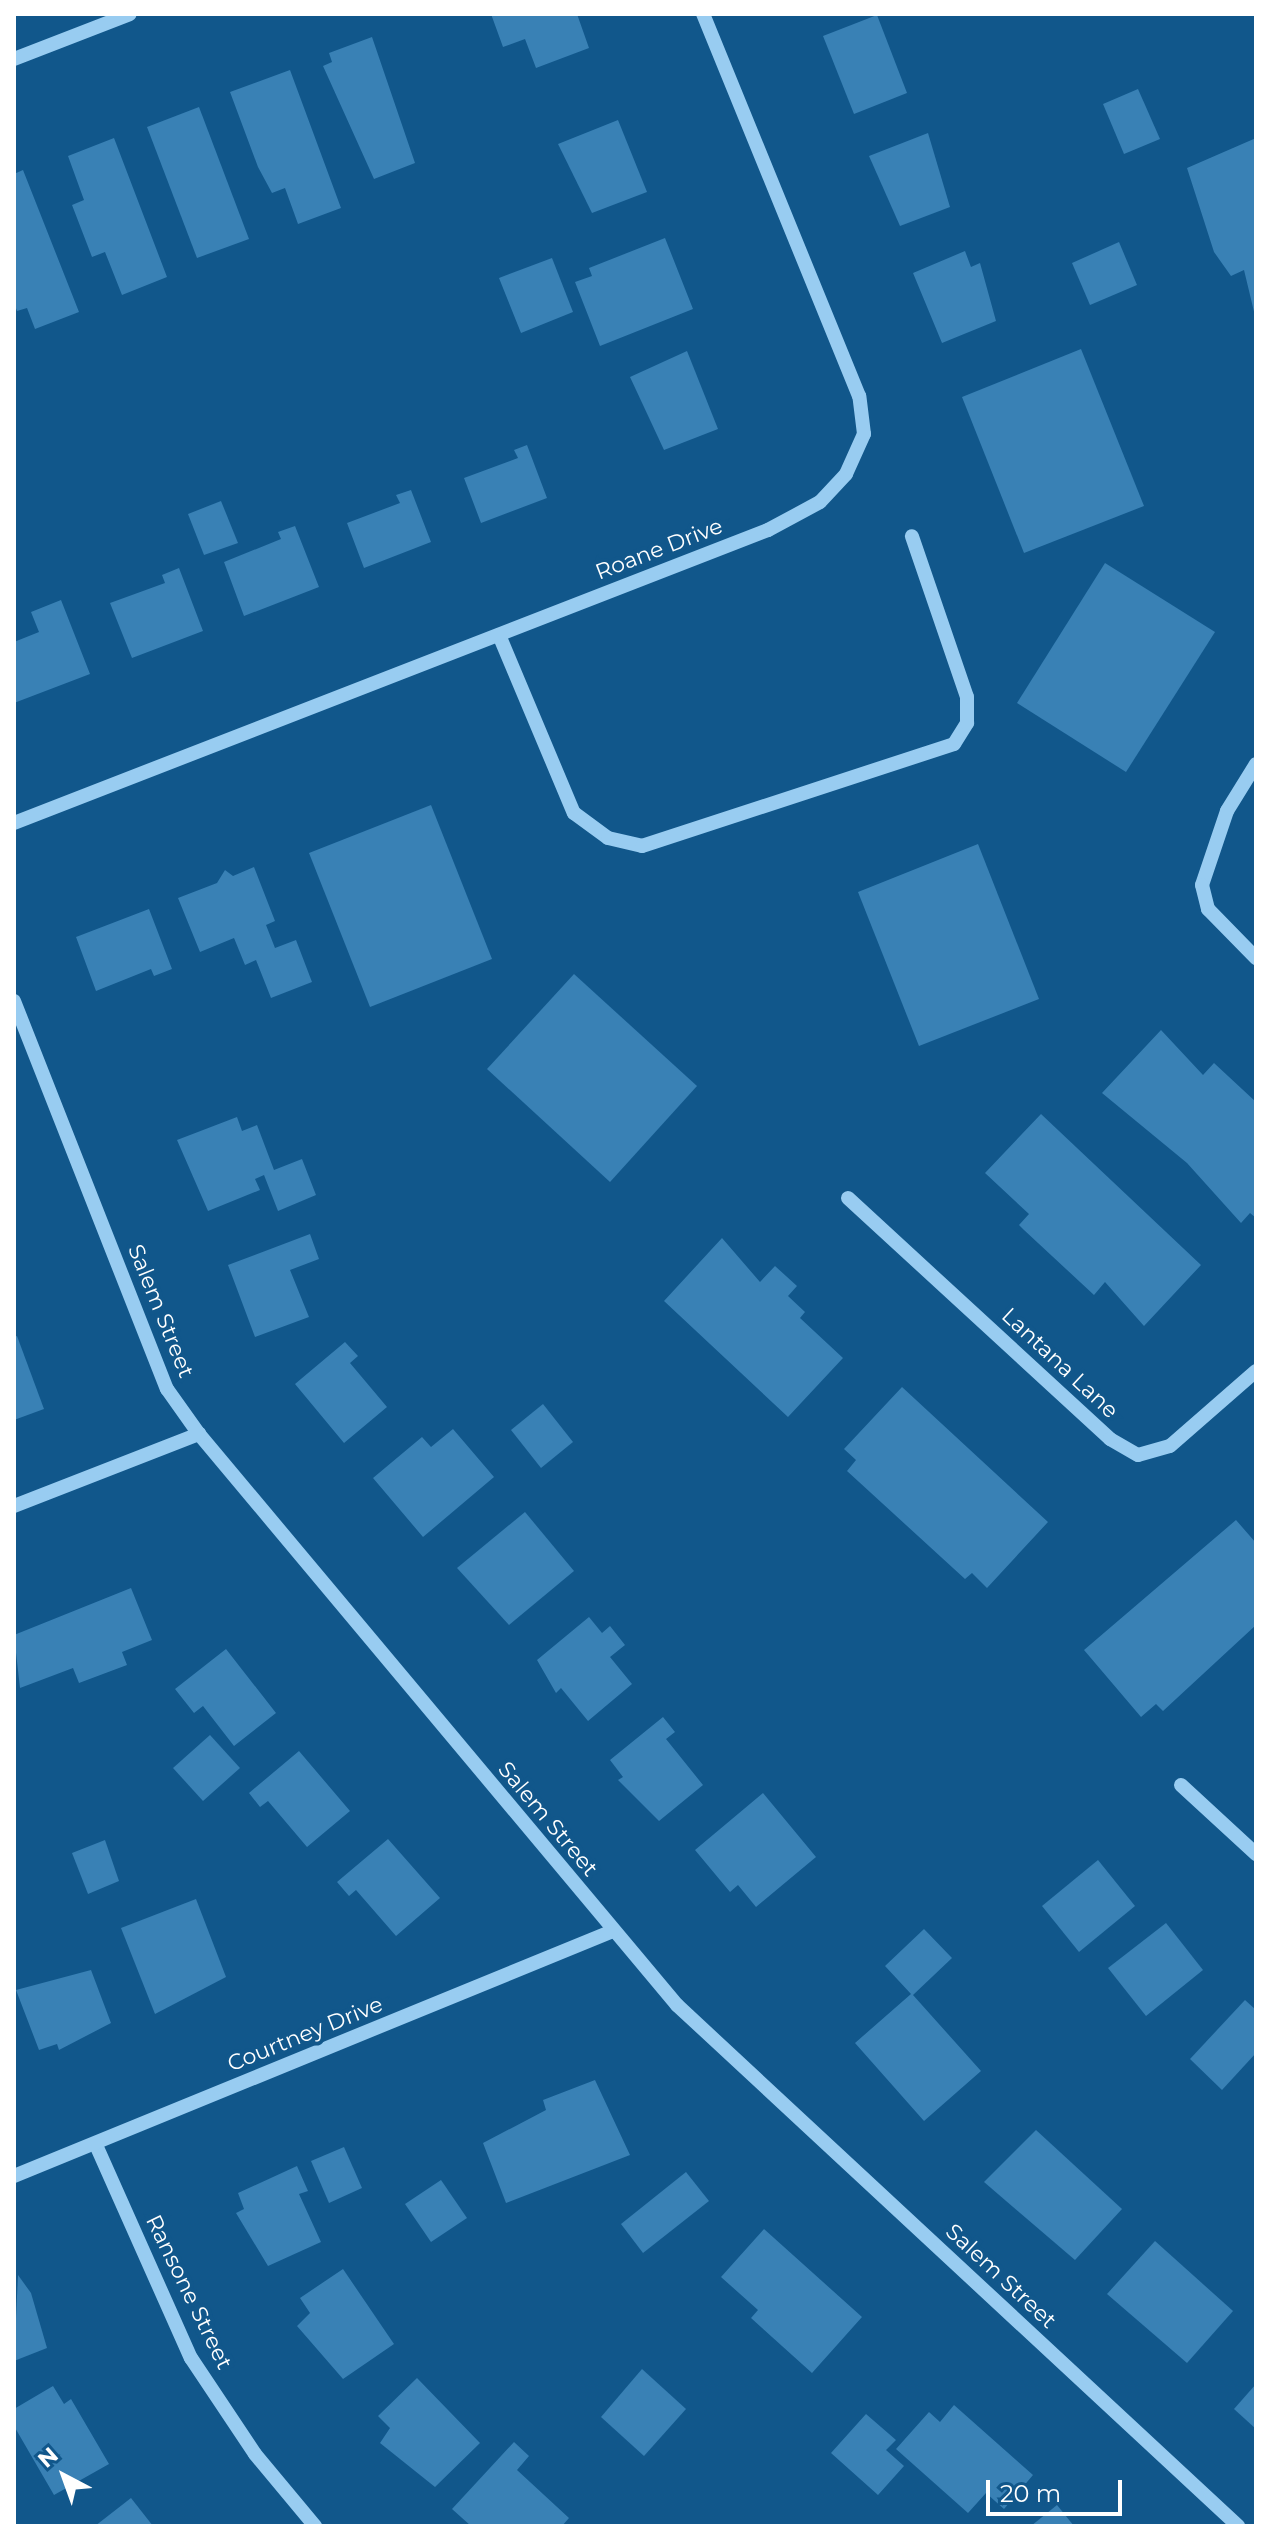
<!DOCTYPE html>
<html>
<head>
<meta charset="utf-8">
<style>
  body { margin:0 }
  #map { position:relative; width:1270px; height:2540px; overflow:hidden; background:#11578b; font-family:Montserrat,sans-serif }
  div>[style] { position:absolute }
  .building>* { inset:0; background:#3981b5 }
  .minor>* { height:14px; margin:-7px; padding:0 7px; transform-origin:7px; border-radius:7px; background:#98ccf1 }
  span { translate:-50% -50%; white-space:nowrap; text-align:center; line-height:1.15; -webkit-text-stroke:8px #11578b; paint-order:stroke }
  .street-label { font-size:22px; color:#fff }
  .frame { position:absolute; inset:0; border:16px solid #fff; pointer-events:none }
  .north { position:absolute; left:24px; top:2436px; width:80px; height:80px; -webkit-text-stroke:6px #11578b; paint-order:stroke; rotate:319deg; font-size:22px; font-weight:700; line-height:32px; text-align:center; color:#fff }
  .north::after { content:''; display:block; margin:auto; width:28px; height:36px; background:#fff; clip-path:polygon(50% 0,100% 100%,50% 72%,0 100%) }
  .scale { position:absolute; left:986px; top:2480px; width:136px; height:36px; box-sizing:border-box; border:4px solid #fff; border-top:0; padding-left:10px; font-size:24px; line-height:28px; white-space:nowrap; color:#fff; -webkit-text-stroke:6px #11578b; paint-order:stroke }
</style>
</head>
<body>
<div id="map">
  <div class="building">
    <div style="clip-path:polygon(491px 14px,577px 14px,589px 48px,536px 68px,525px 39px,503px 47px)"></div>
    <div style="clip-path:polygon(877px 15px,907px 93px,854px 114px,823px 36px)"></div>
    <div style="clip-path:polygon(372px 37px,415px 163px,374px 179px,323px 66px,332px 62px,329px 53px)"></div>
    <div style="clip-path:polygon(290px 70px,341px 208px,298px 224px,285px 188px,272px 193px,258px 167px,230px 92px)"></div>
    <div style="clip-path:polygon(1138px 89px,1160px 139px,1124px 154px,1103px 104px)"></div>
    <div style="clip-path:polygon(199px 107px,249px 239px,197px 258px,147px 127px)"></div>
    <div style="clip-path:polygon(618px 120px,647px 192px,592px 213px,558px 144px)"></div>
    <div style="clip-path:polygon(928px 133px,950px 207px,900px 226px,869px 156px)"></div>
    <div style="clip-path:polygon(114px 138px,167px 277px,122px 295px,105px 252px,92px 257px,72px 205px,84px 200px,68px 156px)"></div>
    <div style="clip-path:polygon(1256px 138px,1256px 320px,1244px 270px,1231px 276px,1214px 252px,1187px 168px)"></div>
    <div style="clip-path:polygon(23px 170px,79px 312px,35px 329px,27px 308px,17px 311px,14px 303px,14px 174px)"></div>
    <div style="clip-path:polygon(665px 238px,693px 309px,600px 346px,575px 282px,592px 276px,589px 268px)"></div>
    <div style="clip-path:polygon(1119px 242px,1137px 285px,1090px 305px,1072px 263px)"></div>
    <div style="clip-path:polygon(965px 251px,971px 267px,980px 263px,996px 321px,942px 343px,913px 273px)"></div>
    <div style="clip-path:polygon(552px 258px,573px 312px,521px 333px,499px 278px)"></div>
    <div style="clip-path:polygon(1081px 349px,1144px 506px,1024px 553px,962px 397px)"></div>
    <div style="clip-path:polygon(687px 351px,718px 429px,664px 450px,630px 377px)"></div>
    <div style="clip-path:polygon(527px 445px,547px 498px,481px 523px,464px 478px,518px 458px,514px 450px)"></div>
    <div style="clip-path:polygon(411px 490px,431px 542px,364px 568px,347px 523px,400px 503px,396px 495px)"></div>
    <div style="clip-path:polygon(221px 501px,238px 543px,204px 555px,188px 514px)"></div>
    <div style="clip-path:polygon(295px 526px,319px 587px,244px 616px,224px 562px,281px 539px,278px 532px)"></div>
    <div style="clip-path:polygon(1105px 563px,1215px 632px,1126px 772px,1017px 703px)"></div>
    <div style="clip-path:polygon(179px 568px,203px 631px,132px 658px,110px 603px,165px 583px,162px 575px)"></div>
    <div style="clip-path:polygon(61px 600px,90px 674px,14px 703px,14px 642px,39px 632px,31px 612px)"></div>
    <div style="clip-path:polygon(431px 805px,492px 959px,370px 1007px,309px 853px)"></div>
    <div style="clip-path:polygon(978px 844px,1039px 999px,919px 1046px,858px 892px)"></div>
    <div style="clip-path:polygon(254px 867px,275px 921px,266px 925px,275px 948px,296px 940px,312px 982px,271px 998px,256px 960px,245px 965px,234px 938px,200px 952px,178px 898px,217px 883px,225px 870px,233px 876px)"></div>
    <div style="clip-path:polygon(149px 909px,172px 969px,154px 976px,151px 969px,96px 991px,76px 937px)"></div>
    <div style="clip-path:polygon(574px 974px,697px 1086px,610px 1182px,487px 1069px)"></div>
    <div style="clip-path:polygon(1161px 1030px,1203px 1075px,1214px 1063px,1256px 1102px,1256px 1218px,1250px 1213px,1241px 1223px,1187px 1163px,1102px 1093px)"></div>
    <div style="clip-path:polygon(1041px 1114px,1201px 1265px,1144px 1326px,1105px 1282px,1094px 1295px,1024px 1230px,1019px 1225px,1029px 1214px,985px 1173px)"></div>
    <div style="clip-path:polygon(237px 1117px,242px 1131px,257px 1125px,274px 1170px,302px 1159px,316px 1195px,278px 1211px,264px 1175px,255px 1179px,260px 1190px,208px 1211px,177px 1140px)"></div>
    <div style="clip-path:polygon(310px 1234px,319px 1259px,290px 1270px,309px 1317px,255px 1337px,228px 1265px)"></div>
    <div style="clip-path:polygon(722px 1238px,760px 1282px,775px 1266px,797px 1286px,788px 1296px,805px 1312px,800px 1318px,843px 1358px,788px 1417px,664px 1301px)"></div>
    <div style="clip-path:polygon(17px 1336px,44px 1409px,14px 1420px,14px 1337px)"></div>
    <div style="clip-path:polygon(345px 1342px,358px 1356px,350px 1363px,387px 1407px,344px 1443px,295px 1384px)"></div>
    <div style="clip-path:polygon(902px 1387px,1048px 1522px,987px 1588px,972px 1573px,965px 1579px,847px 1471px,856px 1460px,844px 1449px)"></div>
    <div style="clip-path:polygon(543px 1404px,573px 1442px,541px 1468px,511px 1430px)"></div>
    <div style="clip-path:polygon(453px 1429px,494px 1477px,423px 1537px,373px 1478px,422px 1437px,431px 1447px)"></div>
    <div style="clip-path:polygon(525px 1512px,574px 1571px,509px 1625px,457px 1568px)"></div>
    <div style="clip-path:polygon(1236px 1520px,1256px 1543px,1256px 1625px,1163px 1711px,1156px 1704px,1141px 1717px,1084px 1650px)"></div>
    <div style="clip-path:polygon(131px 1588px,152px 1640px,122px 1652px,127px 1665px,79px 1683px,73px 1668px,20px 1688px,14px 1635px)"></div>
    <div style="clip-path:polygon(589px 1617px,602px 1633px,610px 1626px,625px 1645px,610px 1657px,632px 1684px,588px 1721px,561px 1688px,556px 1693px,537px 1660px)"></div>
    <div style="clip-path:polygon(226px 1649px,276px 1713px,234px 1746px,203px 1706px,194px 1713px,175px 1689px)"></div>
    <div style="clip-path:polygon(663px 1717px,675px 1732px,666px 1739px,703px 1785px,659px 1821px,618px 1780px,623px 1777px,610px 1760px)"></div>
    <div style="clip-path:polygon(210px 1735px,240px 1768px,203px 1801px,173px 1768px)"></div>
    <div style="clip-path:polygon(299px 1751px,350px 1811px,307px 1847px,268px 1801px,260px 1807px,249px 1793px)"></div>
    <div style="clip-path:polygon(763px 1793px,816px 1857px,756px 1907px,738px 1885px,730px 1892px,695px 1850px)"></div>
    <div style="clip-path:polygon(388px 1839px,440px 1898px,396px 1936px,356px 1890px,349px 1896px,337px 1882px)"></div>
    <div style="clip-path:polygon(105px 1840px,119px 1881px,88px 1894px,72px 1853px)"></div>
    <div style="clip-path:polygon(1098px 1860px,1135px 1906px,1079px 1952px,1042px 1906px)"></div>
    <div style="clip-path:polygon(196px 1899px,226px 1977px,155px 2014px,121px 1928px)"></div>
    <div style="clip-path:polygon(1166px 1923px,1203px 1970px,1146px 2016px,1108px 1968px)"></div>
    <div style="clip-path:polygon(924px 1929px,952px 1958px,913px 1995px,981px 2071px,924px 2121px,855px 2043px,911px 1994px,885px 1966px)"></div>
    <div style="clip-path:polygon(91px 1970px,111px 2023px,59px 2050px,57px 2044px,39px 2050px,16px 1990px)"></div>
    <div style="clip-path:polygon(1245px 2000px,1256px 2010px,1256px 2053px,1222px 2090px,1190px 2059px)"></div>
    <div style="clip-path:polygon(595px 2080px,630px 2155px,506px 2203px,483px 2143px,546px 2110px,543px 2100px)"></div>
    <div style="clip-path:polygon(1036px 2130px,1122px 2209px,1075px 2260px,984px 2182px)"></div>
    <div style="clip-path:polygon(344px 2147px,362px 2188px,329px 2203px,311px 2161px)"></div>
    <div style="clip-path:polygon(297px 2166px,308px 2191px,299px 2194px,321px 2242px,268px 2266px,236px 2213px,244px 2209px,238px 2193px)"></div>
    <div style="clip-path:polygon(686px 2172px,709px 2201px,643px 2253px,621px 2224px)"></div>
    <div style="clip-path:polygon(441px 2180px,467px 2218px,431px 2242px,405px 2204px)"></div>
    <div style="clip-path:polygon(764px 2229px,862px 2317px,812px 2373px,751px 2318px,758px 2310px,721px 2277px)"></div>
    <div style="clip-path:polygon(1155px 2241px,1233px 2311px,1187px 2363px,1107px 2294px)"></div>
    <div style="clip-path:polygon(343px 2269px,394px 2344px,343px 2379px,297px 2326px,310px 2313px,300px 2298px)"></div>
    <div style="clip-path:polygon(18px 2275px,31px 2293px,47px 2348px,14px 2361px)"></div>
    <div style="clip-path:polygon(642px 2369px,686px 2409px,644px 2456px,601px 2417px)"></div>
    <div style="clip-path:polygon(417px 2378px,480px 2443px,435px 2487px,380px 2443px,390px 2428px,378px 2416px)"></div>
    <div style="clip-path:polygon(1256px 2384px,1256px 2429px,1234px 2409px)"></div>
    <div style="clip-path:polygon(53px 2386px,64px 2404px,71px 2399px,109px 2464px,54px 2495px,14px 2426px,14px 2409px)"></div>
    <div style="clip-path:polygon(954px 2405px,1033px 2475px,1004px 2509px,986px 2493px,968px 2513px,896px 2449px,929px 2412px,940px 2422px)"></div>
    <div style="clip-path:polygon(866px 2414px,896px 2440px,886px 2450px,904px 2466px,878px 2495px,831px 2453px)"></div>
    <div style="clip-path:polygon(514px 2442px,529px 2456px,517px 2470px,569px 2518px,562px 2526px,471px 2526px,452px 2509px)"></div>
    <div style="clip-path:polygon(131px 2498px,153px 2526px,95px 2526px)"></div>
    <div style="clip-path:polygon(1057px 2505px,1074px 2526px,1031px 2526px)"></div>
  </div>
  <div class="minor">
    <div style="left:14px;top:59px;width:124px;rotate:-21.2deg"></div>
    <div style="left:499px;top:635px;width:193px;rotate:67.2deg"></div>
    <div style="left:574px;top:813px;width:42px;rotate:36.3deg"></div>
    <div style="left:608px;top:838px;width:35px;rotate:13deg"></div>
    <div style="left:642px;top:846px;width:328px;rotate:-18.1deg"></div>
    <div style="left:954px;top:744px;width:25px;rotate:-58deg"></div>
    <div style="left:967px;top:723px;width:26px;rotate:-90deg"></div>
    <div style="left:967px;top:697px;width:170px;rotate:-108.9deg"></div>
    <div style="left:1256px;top:764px;width:55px;rotate:121.7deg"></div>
    <div style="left:1227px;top:811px;width:78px;rotate:108.7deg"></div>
    <div style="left:1202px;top:885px;width:25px;rotate:76deg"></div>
    <div style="left:1208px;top:909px;width:69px;rotate:45.6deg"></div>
    <div style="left:14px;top:823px;width:809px;rotate:-21.24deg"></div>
    <div style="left:768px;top:530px;width:59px;rotate:-28.3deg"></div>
    <div style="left:820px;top:502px;width:38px;rotate:-47deg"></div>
    <div style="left:846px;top:474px;width:44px;rotate:-65.8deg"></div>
    <div style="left:864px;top:434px;width:38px;rotate:-97deg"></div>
    <div style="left:859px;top:396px;width:413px;rotate:-112.2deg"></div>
    <div style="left:14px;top:1001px;width:417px;rotate:68.5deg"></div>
    <div style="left:167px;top:1389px;width:55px;rotate:54.6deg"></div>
    <div style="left:199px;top:1434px;width:745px;rotate:50.07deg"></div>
    <div style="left:677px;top:2005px;width:766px;rotate:42.88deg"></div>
    <div style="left:848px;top:1198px;width:356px;rotate:42.6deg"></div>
    <div style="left:1110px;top:1439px;width:32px;rotate:30deg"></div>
    <div style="left:1138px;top:1455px;width:33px;rotate:-16deg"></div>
    <div style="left:1170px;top:1446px;width:114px;rotate:-41.1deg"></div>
    <div style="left:14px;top:1506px;width:199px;rotate:-21.3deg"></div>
    <div style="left:1181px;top:1785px;width:102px;rotate:42.6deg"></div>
    <div style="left:96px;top:2145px;width:233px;rotate:66deg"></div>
    <div style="left:191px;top:2358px;width:115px;rotate:56.3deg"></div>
    <div style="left:255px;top:2454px;width:94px;rotate:50.2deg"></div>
    <div style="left:14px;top:2176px;width:647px;rotate:-22.25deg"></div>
  </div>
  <div class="street-label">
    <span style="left:659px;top:549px;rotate:-21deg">Roane Drive</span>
    <span style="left:161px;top:1311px;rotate:68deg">Salem Street</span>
    <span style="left:1060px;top:1363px;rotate:43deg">Lantana Lane</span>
    <span style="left:548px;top:1819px;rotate:50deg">Salem Street</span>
    <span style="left:305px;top:2034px;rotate:-22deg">Courtney Drive</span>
    <span style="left:1001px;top:2276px;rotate:43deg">Salem Street</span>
    <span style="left:189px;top:2292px;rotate:64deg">Ransone Street</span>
  </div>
  <div class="frame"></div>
  <div class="north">N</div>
  <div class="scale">20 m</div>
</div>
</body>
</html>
